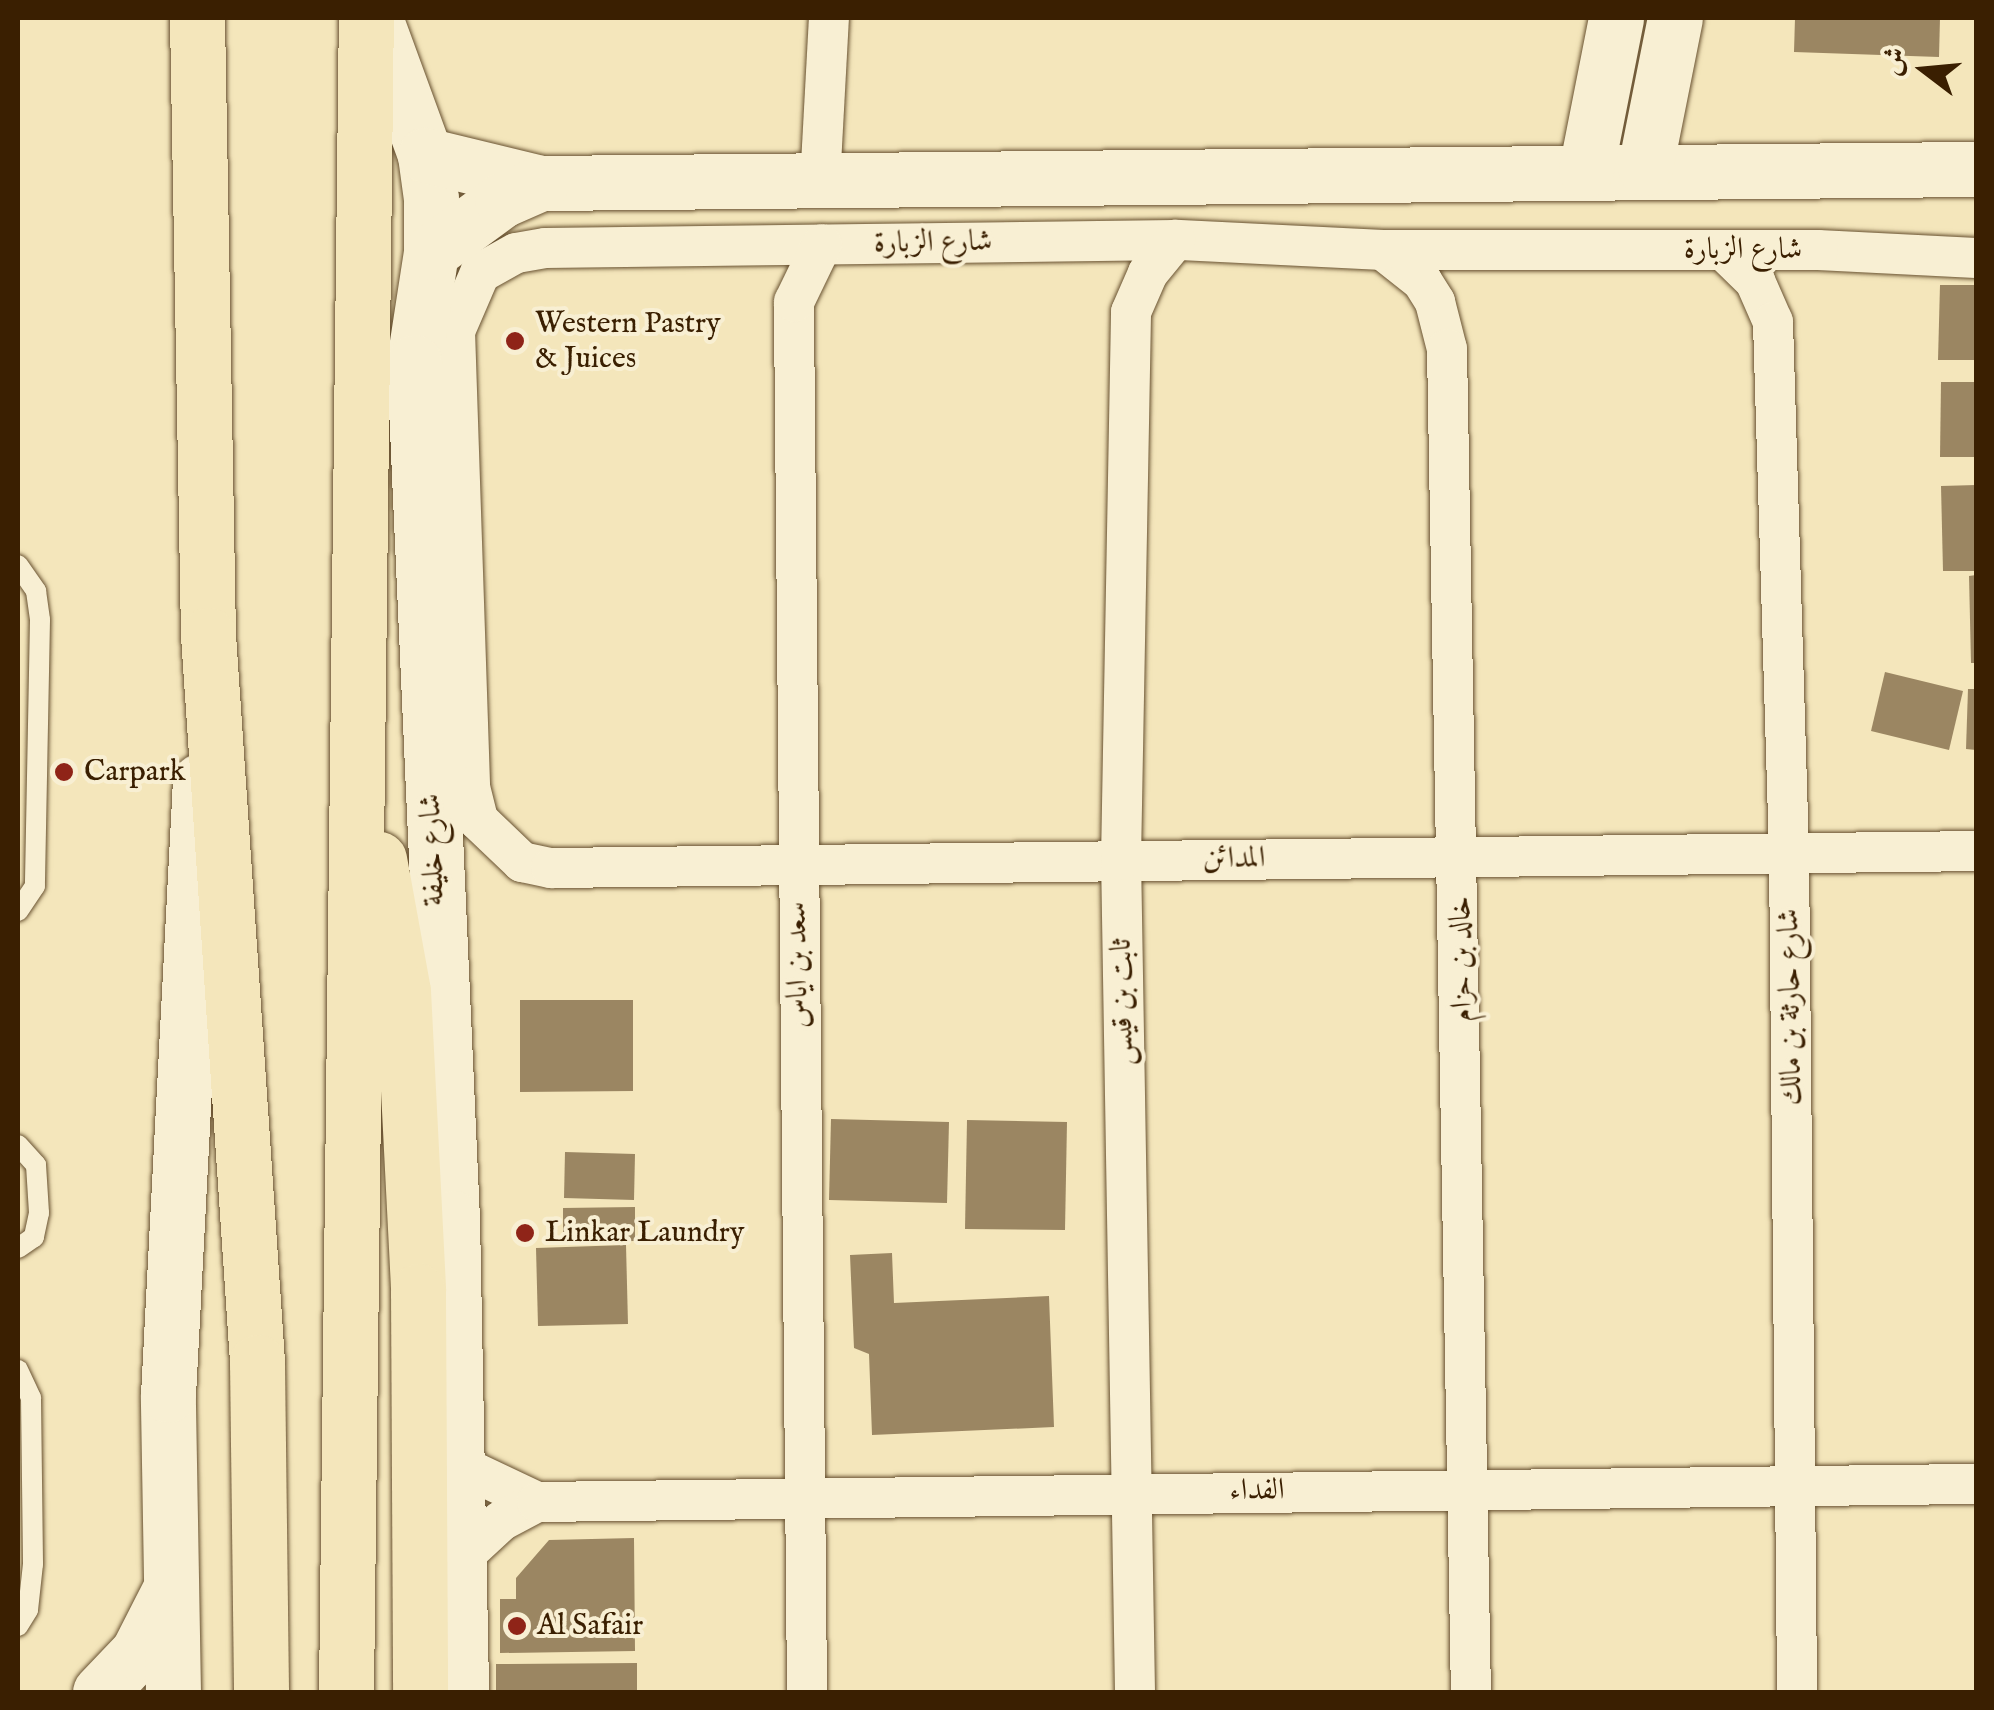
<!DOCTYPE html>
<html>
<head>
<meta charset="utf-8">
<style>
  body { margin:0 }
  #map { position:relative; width:1994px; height:1710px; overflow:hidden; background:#f4e6bb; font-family:"IM FELL English",Amiri,serif }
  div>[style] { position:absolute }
  .building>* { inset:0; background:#9b8662 }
  .roads { filter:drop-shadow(0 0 2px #685130) drop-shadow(0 0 2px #685130) }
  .lane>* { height:20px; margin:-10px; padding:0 10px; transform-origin:10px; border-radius:10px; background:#f8efd3 }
  .street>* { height:40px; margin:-20px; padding:0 20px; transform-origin:20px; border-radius:20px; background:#f8efd3 }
  .secondary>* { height:55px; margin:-27.5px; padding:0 27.5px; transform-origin:27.5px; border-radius:27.5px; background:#f8efd3 }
  .primary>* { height:55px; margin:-27.5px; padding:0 27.5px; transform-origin:27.5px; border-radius:27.5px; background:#f4e6bb }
  .dots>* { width:28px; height:28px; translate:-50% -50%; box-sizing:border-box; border:5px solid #f8efd3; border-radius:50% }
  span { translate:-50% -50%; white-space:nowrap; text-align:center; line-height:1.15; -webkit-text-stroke:8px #f8efd3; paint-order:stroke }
  .street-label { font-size:30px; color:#3a1f01 }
  .poi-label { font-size:30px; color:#3a1f01 }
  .left { translate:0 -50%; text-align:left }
  .frame { position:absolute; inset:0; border:20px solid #3a1f01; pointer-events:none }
  .north { position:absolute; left:1874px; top:20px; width:100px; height:100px; -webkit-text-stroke:8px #f8efd3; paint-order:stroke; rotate:286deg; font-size:28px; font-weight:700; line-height:40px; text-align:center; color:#3a1f01 }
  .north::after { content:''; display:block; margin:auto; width:35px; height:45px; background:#3a1f01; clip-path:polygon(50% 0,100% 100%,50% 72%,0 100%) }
</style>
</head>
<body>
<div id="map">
  <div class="building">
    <div style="clip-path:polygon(1795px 18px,1940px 18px,1939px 57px,1794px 52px)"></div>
    <div style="clip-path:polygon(1940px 285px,1976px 285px,1976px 360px,1938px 360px)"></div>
    <div style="clip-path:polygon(1941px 382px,1976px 382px,1976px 457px,1940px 457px)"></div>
    <div style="clip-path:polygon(1976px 485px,1976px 571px,1943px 571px,1941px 486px)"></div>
    <div style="clip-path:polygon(1976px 575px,1976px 663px,1971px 663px,1969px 576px)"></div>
    <div style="clip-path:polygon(1885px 672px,1963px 691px,1949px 750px,1871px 731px)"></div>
    <div style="clip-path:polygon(1968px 689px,1976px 689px,1976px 750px,1966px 749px)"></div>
    <div style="clip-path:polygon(520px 1000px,633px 1000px,633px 1091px,520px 1092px)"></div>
    <div style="clip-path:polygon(831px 1119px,949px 1122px,947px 1203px,829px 1200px)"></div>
    <div style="clip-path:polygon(967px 1120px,1067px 1122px,1065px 1230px,965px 1229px)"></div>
    <div style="clip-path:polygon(565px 1152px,635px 1154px,634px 1200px,564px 1198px)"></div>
    <div style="clip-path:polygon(635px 1207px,635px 1241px,563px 1242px,563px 1208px)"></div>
    <div style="clip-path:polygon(626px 1245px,628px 1324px,538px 1326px,536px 1248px)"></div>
    <div style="clip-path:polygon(892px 1253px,894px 1303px,1049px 1296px,1054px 1427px,872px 1435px,869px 1354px,854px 1348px,850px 1255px)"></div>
    <div style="clip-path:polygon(634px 1538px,635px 1651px,500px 1653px,500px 1599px,516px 1599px,516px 1578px,549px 1540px)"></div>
    <div style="clip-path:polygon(637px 1663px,637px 1692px,496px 1692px,496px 1664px)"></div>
  </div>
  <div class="roads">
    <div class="lane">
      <div style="left:18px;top:565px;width:32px;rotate:55deg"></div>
      <div style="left:36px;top:591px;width:29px;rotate:82deg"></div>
      <div style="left:40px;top:620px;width:266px;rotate:91.1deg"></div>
      <div style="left:35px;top:886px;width:30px;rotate:124deg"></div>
      <div style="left:18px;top:1145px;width:27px;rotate:48deg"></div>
      <div style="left:36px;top:1165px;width:48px;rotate:86.4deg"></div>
      <div style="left:39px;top:1213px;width:25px;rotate:102deg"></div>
      <div style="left:34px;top:1237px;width:19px;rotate:145deg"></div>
      <div style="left:18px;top:1370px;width:31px;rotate:65deg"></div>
      <div style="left:31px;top:1398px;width:166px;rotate:89.3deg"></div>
      <div style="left:33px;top:1564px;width:46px;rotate:96.2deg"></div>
      <div style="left:28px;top:1610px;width:19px;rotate:122deg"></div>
    </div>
    <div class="street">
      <div style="left:820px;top:183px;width:165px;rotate:-86.9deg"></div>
      <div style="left:1383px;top:250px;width:50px;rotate:38.5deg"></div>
      <div style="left:1422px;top:281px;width:25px;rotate:58deg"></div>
      <div style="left:1435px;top:302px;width:49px;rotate:75.7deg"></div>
      <div style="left:1447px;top:349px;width:1343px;rotate:88.98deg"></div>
      <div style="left:1723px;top:250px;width:45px;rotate:44.1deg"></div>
      <div style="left:1755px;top:281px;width:45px;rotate:66.3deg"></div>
      <div style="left:1773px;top:322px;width:531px;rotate:88.27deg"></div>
      <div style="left:1789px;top:853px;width:839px;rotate:89.45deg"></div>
      <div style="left:1976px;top:258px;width:158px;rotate:-177.1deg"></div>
      <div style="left:1818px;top:250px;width:435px;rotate:180deg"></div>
      <div style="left:1383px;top:250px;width:208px;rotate:-177.2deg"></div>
      <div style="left:1175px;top:240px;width:630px;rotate:179.27deg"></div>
      <div style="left:545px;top:248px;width:29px;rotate:170deg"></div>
      <div style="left:516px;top:253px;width:41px;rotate:150.9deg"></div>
      <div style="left:480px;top:273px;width:63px;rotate:113.3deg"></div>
      <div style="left:455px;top:331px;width:456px;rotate:88.1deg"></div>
      <div style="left:470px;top:787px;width:34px;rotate:76deg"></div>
      <div style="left:478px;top:820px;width:61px;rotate:43.7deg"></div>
      <div style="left:522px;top:862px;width:30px;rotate:12deg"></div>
      <div style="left:551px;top:868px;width:1425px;rotate:-0.68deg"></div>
      <div style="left:459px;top:1465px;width:86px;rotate:25.4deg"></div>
      <div style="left:460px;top:1559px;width:56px;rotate:-42.8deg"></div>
      <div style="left:501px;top:1521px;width:41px;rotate:-27.8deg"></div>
      <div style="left:537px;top:1502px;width:1439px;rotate:-0.72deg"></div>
      <div style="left:807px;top:1692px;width:1390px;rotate:-90.54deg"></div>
      <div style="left:794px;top:302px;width:64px;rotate:-64.2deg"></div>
      <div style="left:1135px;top:1692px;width:832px;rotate:-90.96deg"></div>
      <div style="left:1121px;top:860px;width:548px;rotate:-88.95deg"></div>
      <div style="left:1131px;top:312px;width:43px;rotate:-66.4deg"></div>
      <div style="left:1148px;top:273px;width:43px;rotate:-50.7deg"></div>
    </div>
    <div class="secondary">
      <div style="left:375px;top:18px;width:146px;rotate:69.9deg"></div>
      <div style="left:425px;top:155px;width:44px;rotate:82.2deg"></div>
      <div style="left:431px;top:199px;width:53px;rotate:90deg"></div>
      <div style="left:431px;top:252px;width:111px;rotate:98.8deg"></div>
      <div style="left:414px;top:362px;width:857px;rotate:87.46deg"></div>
      <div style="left:452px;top:1218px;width:474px;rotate:88.9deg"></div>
      <div style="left:425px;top:155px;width:119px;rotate:13.6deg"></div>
      <div style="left:541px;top:183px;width:1435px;rotate:-0.56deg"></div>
      <div style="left:1645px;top:168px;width:153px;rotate:-78.7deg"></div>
      <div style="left:1586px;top:170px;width:155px;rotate:-78.8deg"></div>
      <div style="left:431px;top:252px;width:88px;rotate:-36.2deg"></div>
      <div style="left:502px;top:200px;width:43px;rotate:-23.6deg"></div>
      <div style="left:100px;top:1692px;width:55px;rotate:-46.5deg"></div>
      <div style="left:138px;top:1652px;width:66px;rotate:-63deg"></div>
      <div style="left:173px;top:1692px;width:297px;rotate:-91deg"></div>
      <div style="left:168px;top:1395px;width:615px;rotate:-87.02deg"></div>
    </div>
    <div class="primary">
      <div style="left:197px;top:18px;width:617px;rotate:88.98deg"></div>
      <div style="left:208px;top:635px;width:729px;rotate:86.14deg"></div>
      <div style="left:257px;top:1362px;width:330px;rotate:89.3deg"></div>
      <div style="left:379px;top:859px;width:134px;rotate:79.7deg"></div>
      <div style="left:403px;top:991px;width:300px;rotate:87.1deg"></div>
      <div style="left:418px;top:1291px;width:401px;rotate:89.7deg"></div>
      <div style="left:346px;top:1692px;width:1674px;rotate:-89.32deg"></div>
    </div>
  </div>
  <div class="dots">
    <div style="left:515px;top:341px;background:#8f2418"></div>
    <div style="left:64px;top:772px;background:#8f2418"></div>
    <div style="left:525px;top:1233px;background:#8f2418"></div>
    <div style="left:517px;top:1626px;background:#8f2418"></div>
  </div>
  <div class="street-label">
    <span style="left:933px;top:243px;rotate:-1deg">شارع الزبارة</span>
    <span style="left:1743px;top:250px">شارع الزبارة</span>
    <span style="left:433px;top:850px;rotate:-92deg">شارع خليفة</span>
    <span style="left:1234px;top:859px;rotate:-1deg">المدائن</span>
    <span style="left:1462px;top:959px;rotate:-91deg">خالد بن حزام</span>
    <span style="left:798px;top:965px;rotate:-91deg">سعد بن اياس</span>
    <span style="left:1123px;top:1002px;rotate:-91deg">ثابت بن قيس</span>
    <span style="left:1791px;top:1007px;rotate:-91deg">شارع حارثة بن مالك</span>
    <span style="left:1257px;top:1491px;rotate:-1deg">الفداء</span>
  </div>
  <div class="poi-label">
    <span class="left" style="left:535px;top:341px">Western Pastry<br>&amp; Juices</span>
    <span class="left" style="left:84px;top:772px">Carpark</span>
    <span class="left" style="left:545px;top:1233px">Linkar Laundry</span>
    <span class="left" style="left:537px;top:1626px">Al Safair</span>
  </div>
  <div class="frame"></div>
  <div class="north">ش</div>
</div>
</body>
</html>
